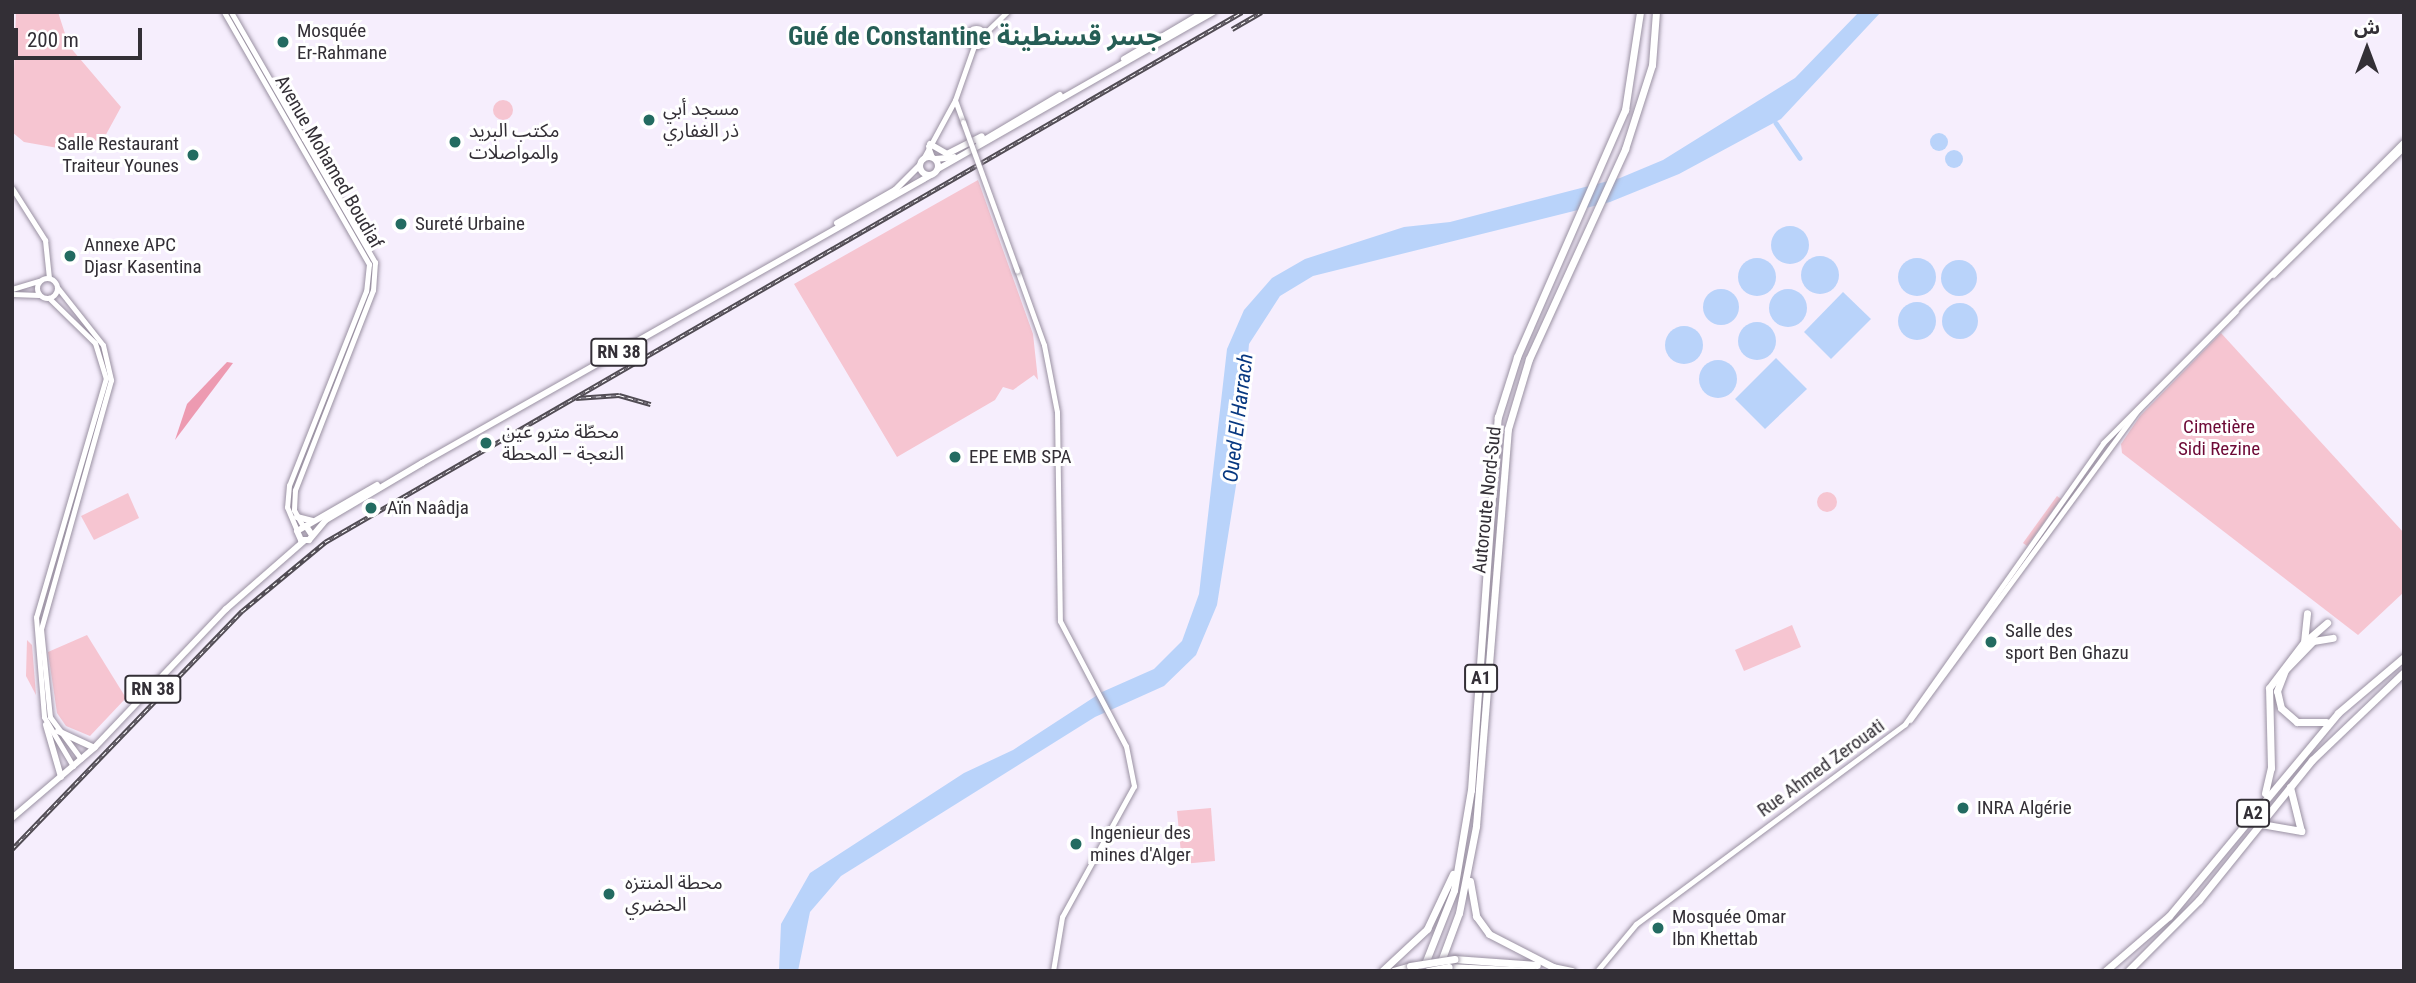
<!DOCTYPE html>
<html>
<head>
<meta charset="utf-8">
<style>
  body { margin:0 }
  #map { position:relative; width:2416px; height:983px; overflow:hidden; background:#f6eefd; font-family:"Roboto Condensed","Noto Sans Arabic",sans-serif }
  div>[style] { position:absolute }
  .green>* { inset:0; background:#f6c5d1 }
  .round { border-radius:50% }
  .forest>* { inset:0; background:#ed9ab1 }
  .water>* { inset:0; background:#b9d3fa }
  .canal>* { height:4.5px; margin:-2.25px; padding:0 2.25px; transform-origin:2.25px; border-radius:2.25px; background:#b9d3fa }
  .river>* { height:8px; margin:-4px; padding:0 4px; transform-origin:4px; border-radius:4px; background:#b9d3fa }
  .roads { filter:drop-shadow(0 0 2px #9a91a2) drop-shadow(0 0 2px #9a91a2) }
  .secondary>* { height:5px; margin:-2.5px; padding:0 2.5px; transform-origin:2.5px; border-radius:2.5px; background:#fff }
  .secondary>.ring { margin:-2.5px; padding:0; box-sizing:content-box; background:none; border:5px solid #fff; border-radius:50% }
  .primary>* { height:6px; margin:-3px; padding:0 3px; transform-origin:3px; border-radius:3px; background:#fff }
  .primary>.ring { margin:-3px; padding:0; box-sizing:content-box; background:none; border:6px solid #fff; border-radius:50% }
  .highway>* { height:7px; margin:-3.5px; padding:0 3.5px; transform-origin:3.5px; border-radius:3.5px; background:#fff }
  .rail>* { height:4.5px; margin-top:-2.25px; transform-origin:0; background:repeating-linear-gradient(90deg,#fff 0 5px,#514c54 0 10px); box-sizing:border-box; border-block:2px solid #514c54 }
  .bridges { filter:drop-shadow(0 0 2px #9a91a2) drop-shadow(0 0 2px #9a91a2) }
  .secondary-bridge>* { height:5px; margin:-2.5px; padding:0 2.5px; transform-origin:2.5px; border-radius:2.5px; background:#fff }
  .highway-bridge>* { height:7px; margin:-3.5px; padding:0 3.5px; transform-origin:3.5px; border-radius:3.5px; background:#fff }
  .dots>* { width:19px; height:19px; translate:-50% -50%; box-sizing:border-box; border:4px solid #fff; border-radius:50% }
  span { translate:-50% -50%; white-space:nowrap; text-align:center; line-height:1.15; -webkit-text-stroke:6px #fff; paint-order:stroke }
  .shield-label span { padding:2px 5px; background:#fff; border:2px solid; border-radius:5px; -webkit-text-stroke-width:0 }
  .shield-label { font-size:18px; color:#332f36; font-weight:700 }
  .poi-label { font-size:19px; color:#332f36 }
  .left { translate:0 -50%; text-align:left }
  .right { translate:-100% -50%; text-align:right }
  .street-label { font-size:19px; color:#332f36 }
  .park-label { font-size:19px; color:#6d0936 }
  .water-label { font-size:21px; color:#063780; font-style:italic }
  .district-label { font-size:26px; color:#265e56; font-weight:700 }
  .frame { position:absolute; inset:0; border:14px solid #332f36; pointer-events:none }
  .north { position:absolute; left:2332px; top:14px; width:70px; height:70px; -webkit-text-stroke:5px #fff; paint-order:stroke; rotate:0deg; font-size:19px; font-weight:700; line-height:28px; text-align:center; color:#332f36 }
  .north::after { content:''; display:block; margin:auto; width:24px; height:32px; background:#332f36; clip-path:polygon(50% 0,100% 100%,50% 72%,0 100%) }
  .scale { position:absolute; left:14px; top:28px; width:128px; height:32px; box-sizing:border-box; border:4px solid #332f36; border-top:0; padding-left:9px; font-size:21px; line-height:24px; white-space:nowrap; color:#332f36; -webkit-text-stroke:5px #fff; paint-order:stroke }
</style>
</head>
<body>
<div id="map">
  <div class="green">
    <div style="clip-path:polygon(16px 12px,58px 12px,69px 46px,121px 107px,103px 140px,85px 142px,75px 151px,24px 142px,12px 132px)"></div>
    <div class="round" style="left:493px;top:100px;width:20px;height:20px"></div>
    <div style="clip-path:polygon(978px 180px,1033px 334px,1038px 380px,1034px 375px,1013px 390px,1003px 387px,995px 400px,897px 457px,794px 284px)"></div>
    <div style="clip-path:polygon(2221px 333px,2404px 533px,2404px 592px,2358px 635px,2122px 453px,2121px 444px,2140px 416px)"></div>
    <div class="round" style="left:1817px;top:492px;width:20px;height:20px"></div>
    <div style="clip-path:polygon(128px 493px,139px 518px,94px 540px,81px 516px)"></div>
    <div style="clip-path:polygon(2057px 496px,2061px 499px,2027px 546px,2023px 543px)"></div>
    <div style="clip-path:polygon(1792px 625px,1801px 647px,1744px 671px,1735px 650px)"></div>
    <div style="clip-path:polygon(87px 635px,126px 698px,90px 736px,66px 726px,57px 713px,48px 652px)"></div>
    <div style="clip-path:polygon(27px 640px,32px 645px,36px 695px,26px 676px)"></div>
    <div style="clip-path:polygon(1211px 808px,1215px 861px,1182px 864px,1177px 811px)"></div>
  </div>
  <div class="forest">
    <div style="clip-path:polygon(227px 362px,233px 363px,175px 440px,187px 404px)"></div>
  </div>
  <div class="water">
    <div style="clip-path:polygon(1859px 12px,1881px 12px,1781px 119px,1679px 174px,1610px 202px,1313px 276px,1280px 296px,1249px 344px,1238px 473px,1217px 605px,1196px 655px,1164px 686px,1095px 717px,841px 876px,810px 912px,798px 971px,779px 971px,781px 924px,810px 873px,964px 773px,1013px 750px,1102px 692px,1154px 669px,1182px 641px,1199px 594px,1227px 349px,1244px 310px,1272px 278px,1305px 259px,1404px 227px,1450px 222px,1620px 178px,1663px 160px,1795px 78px)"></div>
    <div class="round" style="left:1930px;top:133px;width:18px;height:18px"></div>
    <div class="round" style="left:1945px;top:150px;width:18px;height:18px"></div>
    <div class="round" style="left:1771px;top:226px;width:38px;height:38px"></div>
    <div class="round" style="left:1801px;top:256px;width:38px;height:38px"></div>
    <div class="round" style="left:1898px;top:258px;width:38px;height:38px"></div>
    <div class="round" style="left:1738px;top:258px;width:38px;height:38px"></div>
    <div class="round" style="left:1941px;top:260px;width:36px;height:36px"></div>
    <div class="round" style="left:1703px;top:289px;width:36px;height:36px"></div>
    <div class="round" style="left:1769px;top:289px;width:38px;height:38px"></div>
    <div style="clip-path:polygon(1843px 292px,1871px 319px,1831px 359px,1804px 332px)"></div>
    <div class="round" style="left:1898px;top:302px;width:38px;height:38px"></div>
    <div class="round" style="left:1942px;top:303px;width:36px;height:36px"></div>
    <div class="round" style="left:1738px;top:322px;width:38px;height:38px"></div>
    <div class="round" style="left:1665px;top:326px;width:38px;height:38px"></div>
    <div style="clip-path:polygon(1776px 358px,1807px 389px,1765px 429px,1735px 399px)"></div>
    <div class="round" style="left:1699px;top:360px;width:38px;height:38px"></div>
  </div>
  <div class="canal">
    <div style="left:1776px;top:123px;width:42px;rotate:55.6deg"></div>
  </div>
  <div class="river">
    <div style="left:1242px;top:387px;width:28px;rotate:-84deg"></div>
  </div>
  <div class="roads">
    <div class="secondary">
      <div style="left:224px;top:12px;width:291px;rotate:60.1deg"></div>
      <div style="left:369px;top:264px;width:27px;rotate:96deg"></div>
      <div style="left:366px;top:291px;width:209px;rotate:111.6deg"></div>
      <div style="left:289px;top:485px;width:22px;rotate:95deg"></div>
      <div style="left:287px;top:507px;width:26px;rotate:67deg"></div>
      <div style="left:231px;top:12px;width:289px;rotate:60.1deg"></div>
      <div style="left:375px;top:262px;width:28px;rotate:94deg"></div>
      <div style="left:373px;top:290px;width:215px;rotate:111.3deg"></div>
      <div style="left:295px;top:490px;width:20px;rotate:93deg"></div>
      <div style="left:294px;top:510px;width:18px;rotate:61deg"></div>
      <div class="ring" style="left:967px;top:28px;width:13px;height:13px"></div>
      <div style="left:984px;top:34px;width:32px;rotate:-44deg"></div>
      <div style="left:963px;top:122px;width:23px;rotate:-110deg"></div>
      <div style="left:955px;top:100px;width:57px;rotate:-70.6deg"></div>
      <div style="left:928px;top:146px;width:12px;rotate:70deg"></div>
      <div style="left:923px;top:159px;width:67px;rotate:-61.5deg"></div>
      <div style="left:12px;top:188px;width:62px;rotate:57.6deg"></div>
      <div style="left:45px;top:240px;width:38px;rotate:84deg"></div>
      <div style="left:1017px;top:270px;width:80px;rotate:70.2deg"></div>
      <div style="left:1044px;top:345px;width:68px;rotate:79deg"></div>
      <div style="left:1057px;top:412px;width:209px;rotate:89.2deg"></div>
      <div style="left:1060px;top:621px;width:141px;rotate:62.2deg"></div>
      <div style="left:1126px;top:746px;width:41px;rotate:78.7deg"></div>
      <div style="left:1134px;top:786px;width:149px;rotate:118.8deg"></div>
      <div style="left:1062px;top:917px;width:55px;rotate:99.5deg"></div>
      <div style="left:2273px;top:275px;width:183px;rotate:-44.3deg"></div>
      <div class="ring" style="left:37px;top:278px;width:15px;height:15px"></div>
      <div style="left:57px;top:287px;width:74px;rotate:51.6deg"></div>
      <div style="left:103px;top:345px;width:36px;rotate:77deg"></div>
      <div style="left:111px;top:380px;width:259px;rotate:105.7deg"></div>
      <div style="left:41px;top:629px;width:88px;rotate:84.2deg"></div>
      <div style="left:50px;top:717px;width:52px;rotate:53.6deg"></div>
      <div style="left:12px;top:289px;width:28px;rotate:-17deg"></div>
      <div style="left:12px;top:294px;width:27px;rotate:2deg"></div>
      <div style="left:49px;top:298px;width:64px;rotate:44.4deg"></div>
      <div style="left:95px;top:343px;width:37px;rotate:73deg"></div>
      <div style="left:106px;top:378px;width:249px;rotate:106.3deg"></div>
      <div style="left:36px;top:617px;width:100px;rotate:85.4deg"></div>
      <div style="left:44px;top:717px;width:57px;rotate:59.4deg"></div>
      <div style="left:1910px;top:720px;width:385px;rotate:-53.7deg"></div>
      <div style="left:2138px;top:410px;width:139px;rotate:-45.3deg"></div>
      <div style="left:1597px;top:971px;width:61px;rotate:-50.3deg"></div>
      <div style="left:1636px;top:924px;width:335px;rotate:-36.6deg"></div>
      <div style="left:1905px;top:724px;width:344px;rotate:-54.8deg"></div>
      <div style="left:2103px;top:443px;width:426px;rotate:-45.1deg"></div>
    </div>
    <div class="primary">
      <div style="left:1124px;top:59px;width:93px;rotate:-30.4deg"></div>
      <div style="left:979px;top:143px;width:94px;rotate:-30.7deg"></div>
      <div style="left:930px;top:144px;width:20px;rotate:30deg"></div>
      <div style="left:947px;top:154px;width:39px;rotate:-27deg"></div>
      <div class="ring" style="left:920px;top:157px;width:12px;height:12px"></div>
      <div style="left:936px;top:159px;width:18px;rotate:-6deg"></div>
      <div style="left:938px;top:169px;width:317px;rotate:-29.7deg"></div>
      <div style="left:837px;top:223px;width:67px;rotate:-29.6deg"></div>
      <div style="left:895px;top:190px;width:35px;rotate:-45deg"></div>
      <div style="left:297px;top:517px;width:16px;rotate:14deg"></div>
      <div style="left:306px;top:526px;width:82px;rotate:-30deg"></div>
      <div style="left:312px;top:535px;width:11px;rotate:-124deg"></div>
      <div style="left:306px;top:526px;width:10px;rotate:151deg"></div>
      <div style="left:297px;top:531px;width:10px;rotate:66deg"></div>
      <div style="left:301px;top:540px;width:8px"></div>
      <div style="left:309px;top:540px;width:26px;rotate:-50deg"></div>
      <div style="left:326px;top:520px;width:112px;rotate:-30.7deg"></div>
      <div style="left:422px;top:463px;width:585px;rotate:-29.5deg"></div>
      <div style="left:46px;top:725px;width:54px;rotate:73.9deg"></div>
      <div style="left:58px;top:731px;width:38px;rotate:25deg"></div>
      <div style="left:12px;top:818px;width:109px;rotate:-40.5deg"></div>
      <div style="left:95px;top:747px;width:190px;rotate:-46.5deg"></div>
      <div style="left:226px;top:609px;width:103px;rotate:-41.1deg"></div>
    </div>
    <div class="highway">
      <div style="left:2306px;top:641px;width:28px;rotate:-41deg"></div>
      <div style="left:2326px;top:722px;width:29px;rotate:180deg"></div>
      <div style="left:2297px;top:722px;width:21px;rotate:-139deg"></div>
      <div style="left:2281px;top:708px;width:17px;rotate:-103deg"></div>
      <div style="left:2277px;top:691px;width:22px;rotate:-69deg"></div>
      <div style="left:2285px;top:670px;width:40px;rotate:-46deg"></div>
      <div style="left:2313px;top:641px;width:20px;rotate:-9deg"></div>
      <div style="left:2290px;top:787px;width:45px;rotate:76deg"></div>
      <div style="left:2265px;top:793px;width:26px;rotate:-77deg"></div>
      <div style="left:2271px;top:768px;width:80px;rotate:-91.4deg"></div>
      <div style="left:2269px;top:688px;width:58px;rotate:-52.7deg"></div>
      <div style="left:2304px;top:642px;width:29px;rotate:-84deg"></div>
      <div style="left:2261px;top:824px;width:41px;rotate:9.9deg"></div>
      <div style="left:1470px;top:881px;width:36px;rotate:80deg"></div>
      <div style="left:1476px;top:916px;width:22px;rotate:54deg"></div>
      <div style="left:1489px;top:934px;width:74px;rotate:27.3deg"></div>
      <div style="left:1454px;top:959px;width:83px;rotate:4.1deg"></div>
      <div style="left:1440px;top:964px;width:54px;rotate:-69.6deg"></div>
      <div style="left:1459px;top:913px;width:89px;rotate:-78.9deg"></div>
      <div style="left:1476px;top:826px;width:398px;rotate:-85.4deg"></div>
      <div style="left:1508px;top:429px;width:73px;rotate:-73.3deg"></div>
      <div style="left:1529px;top:359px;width:231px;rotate:-65.4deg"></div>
      <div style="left:1625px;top:149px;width:88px;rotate:-72.2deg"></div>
      <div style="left:1652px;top:65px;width:53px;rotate:-85.7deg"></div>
      <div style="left:1449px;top:967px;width:84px;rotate:2.7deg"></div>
      <div style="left:1552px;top:967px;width:20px;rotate:11deg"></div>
      <div style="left:1382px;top:971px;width:62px;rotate:-43deg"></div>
      <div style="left:1427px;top:929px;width:61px;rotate:-64.7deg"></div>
      <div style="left:1393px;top:971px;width:18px;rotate:-16deg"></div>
      <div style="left:1422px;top:971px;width:87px;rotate:-68.4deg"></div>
      <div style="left:1454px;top:890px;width:101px;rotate:-80.4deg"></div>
      <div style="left:1471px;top:790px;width:374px;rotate:-85.9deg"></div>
      <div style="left:1498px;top:417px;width:63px;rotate:-72.4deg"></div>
      <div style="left:1517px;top:357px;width:270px;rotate:-66.4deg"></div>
      <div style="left:1625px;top:110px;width:99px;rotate:-81.3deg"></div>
      <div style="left:2105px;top:971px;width:84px;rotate:-40.7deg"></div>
      <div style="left:2169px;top:916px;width:264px;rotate:-50.2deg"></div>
      <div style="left:2338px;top:713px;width:87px;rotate:-40.3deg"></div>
      <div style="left:2128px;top:971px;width:100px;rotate:-45deg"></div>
      <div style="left:2199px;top:900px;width:180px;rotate:-51.1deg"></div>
      <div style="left:2312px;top:760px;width:127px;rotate:-43.7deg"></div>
    </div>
  </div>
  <div class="rail">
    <div style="left:1232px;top:29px;width:34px;rotate:-30deg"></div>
    <div style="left:576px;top:398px;width:43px;rotate:-4deg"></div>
    <div style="left:619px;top:395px;width:33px;rotate:16deg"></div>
    <div style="left:12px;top:849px;width:331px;rotate:-46deg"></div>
    <div style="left:242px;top:611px;width:108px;rotate:-39.7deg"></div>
    <div style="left:325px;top:542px;width:1059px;rotate:-30.03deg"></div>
  </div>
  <div class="bridges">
    <div class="secondary-bridge">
      <div style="left:963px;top:122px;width:158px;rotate:70deg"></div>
    </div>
    <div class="highway-bridge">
      <div style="left:1410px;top:966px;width:45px;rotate:-9deg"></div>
      <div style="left:1428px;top:971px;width:21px;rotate:-11deg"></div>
    </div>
  </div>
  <div class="dots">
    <div style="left:283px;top:42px;background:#236b61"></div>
    <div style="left:649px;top:120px;background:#236b61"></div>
    <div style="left:455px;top:142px;background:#236b61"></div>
    <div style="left:193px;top:155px;background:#236b61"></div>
    <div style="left:401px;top:224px;background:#236b61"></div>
    <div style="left:70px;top:256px;background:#236b61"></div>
    <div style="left:486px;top:443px;background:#236b61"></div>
    <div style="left:955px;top:457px;background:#236b61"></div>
    <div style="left:371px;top:508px;background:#236b61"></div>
    <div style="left:1991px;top:642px;background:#236b61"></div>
    <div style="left:1963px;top:808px;background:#236b61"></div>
    <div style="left:1076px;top:844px;background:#236b61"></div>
    <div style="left:609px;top:894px;background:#236b61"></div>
    <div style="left:1658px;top:928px;background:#236b61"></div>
  </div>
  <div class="shield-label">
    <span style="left:619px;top:352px">RN 38</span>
    <span style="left:1481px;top:678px">A1</span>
    <span style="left:153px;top:689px">RN 38</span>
    <span style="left:2253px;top:813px">A2</span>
  </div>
  <div class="poi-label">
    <span class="left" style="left:297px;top:42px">Mosquée<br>Er-Rahmane</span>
    <span class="left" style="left:663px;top:120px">مسجد أبي<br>ذر الغفاري</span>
    <span class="left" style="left:469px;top:142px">مكتب البريد<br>والمواصلات</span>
    <span class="right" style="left:179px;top:155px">Salle Restaurant<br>Traiteur Younes</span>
    <span class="left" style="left:415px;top:224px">Sureté Urbaine</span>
    <span class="left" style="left:84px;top:256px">Annexe APC<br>Djasr Kasentina</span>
    <span class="left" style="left:502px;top:443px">محطّة مترو عين<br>النعجة – المحطة</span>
    <span class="left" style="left:969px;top:457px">EPE EMB SPA</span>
    <span class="left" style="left:387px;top:508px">Aïn Naâdja</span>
    <span class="left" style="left:2005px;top:642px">Salle des<br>sport Ben Ghazu</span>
    <span class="left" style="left:1977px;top:808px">INRA Algérie</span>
    <span class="left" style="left:1090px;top:844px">Ingenieur des<br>mines d'Alger</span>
    <span class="left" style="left:625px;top:894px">محطة المنتزه<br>الحضري</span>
    <span class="left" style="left:1672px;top:928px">Mosquée Omar<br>Ibn Khettab</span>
  </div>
  <div class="street-label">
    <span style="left:329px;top:162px;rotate:60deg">Avenue Mohamed Boudiaf</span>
    <span style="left:1487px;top:500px;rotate:-84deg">Autoroute Nord-Sud</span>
    <span style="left:1821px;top:768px;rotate:-36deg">Rue Ahmed Zerouati</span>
  </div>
  <div class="park-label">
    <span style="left:2219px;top:438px">Cimetière<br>Sidi Rezine</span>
  </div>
  <div class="water-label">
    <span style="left:1238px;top:418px;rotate:-83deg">Oued El Harrach</span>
  </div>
  <div class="district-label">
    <span style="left:975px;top:37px">Gué de Constantine جسر قسنطينة</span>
  </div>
  <div class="frame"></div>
  <div class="north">ش</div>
  <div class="scale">200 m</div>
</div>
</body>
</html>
